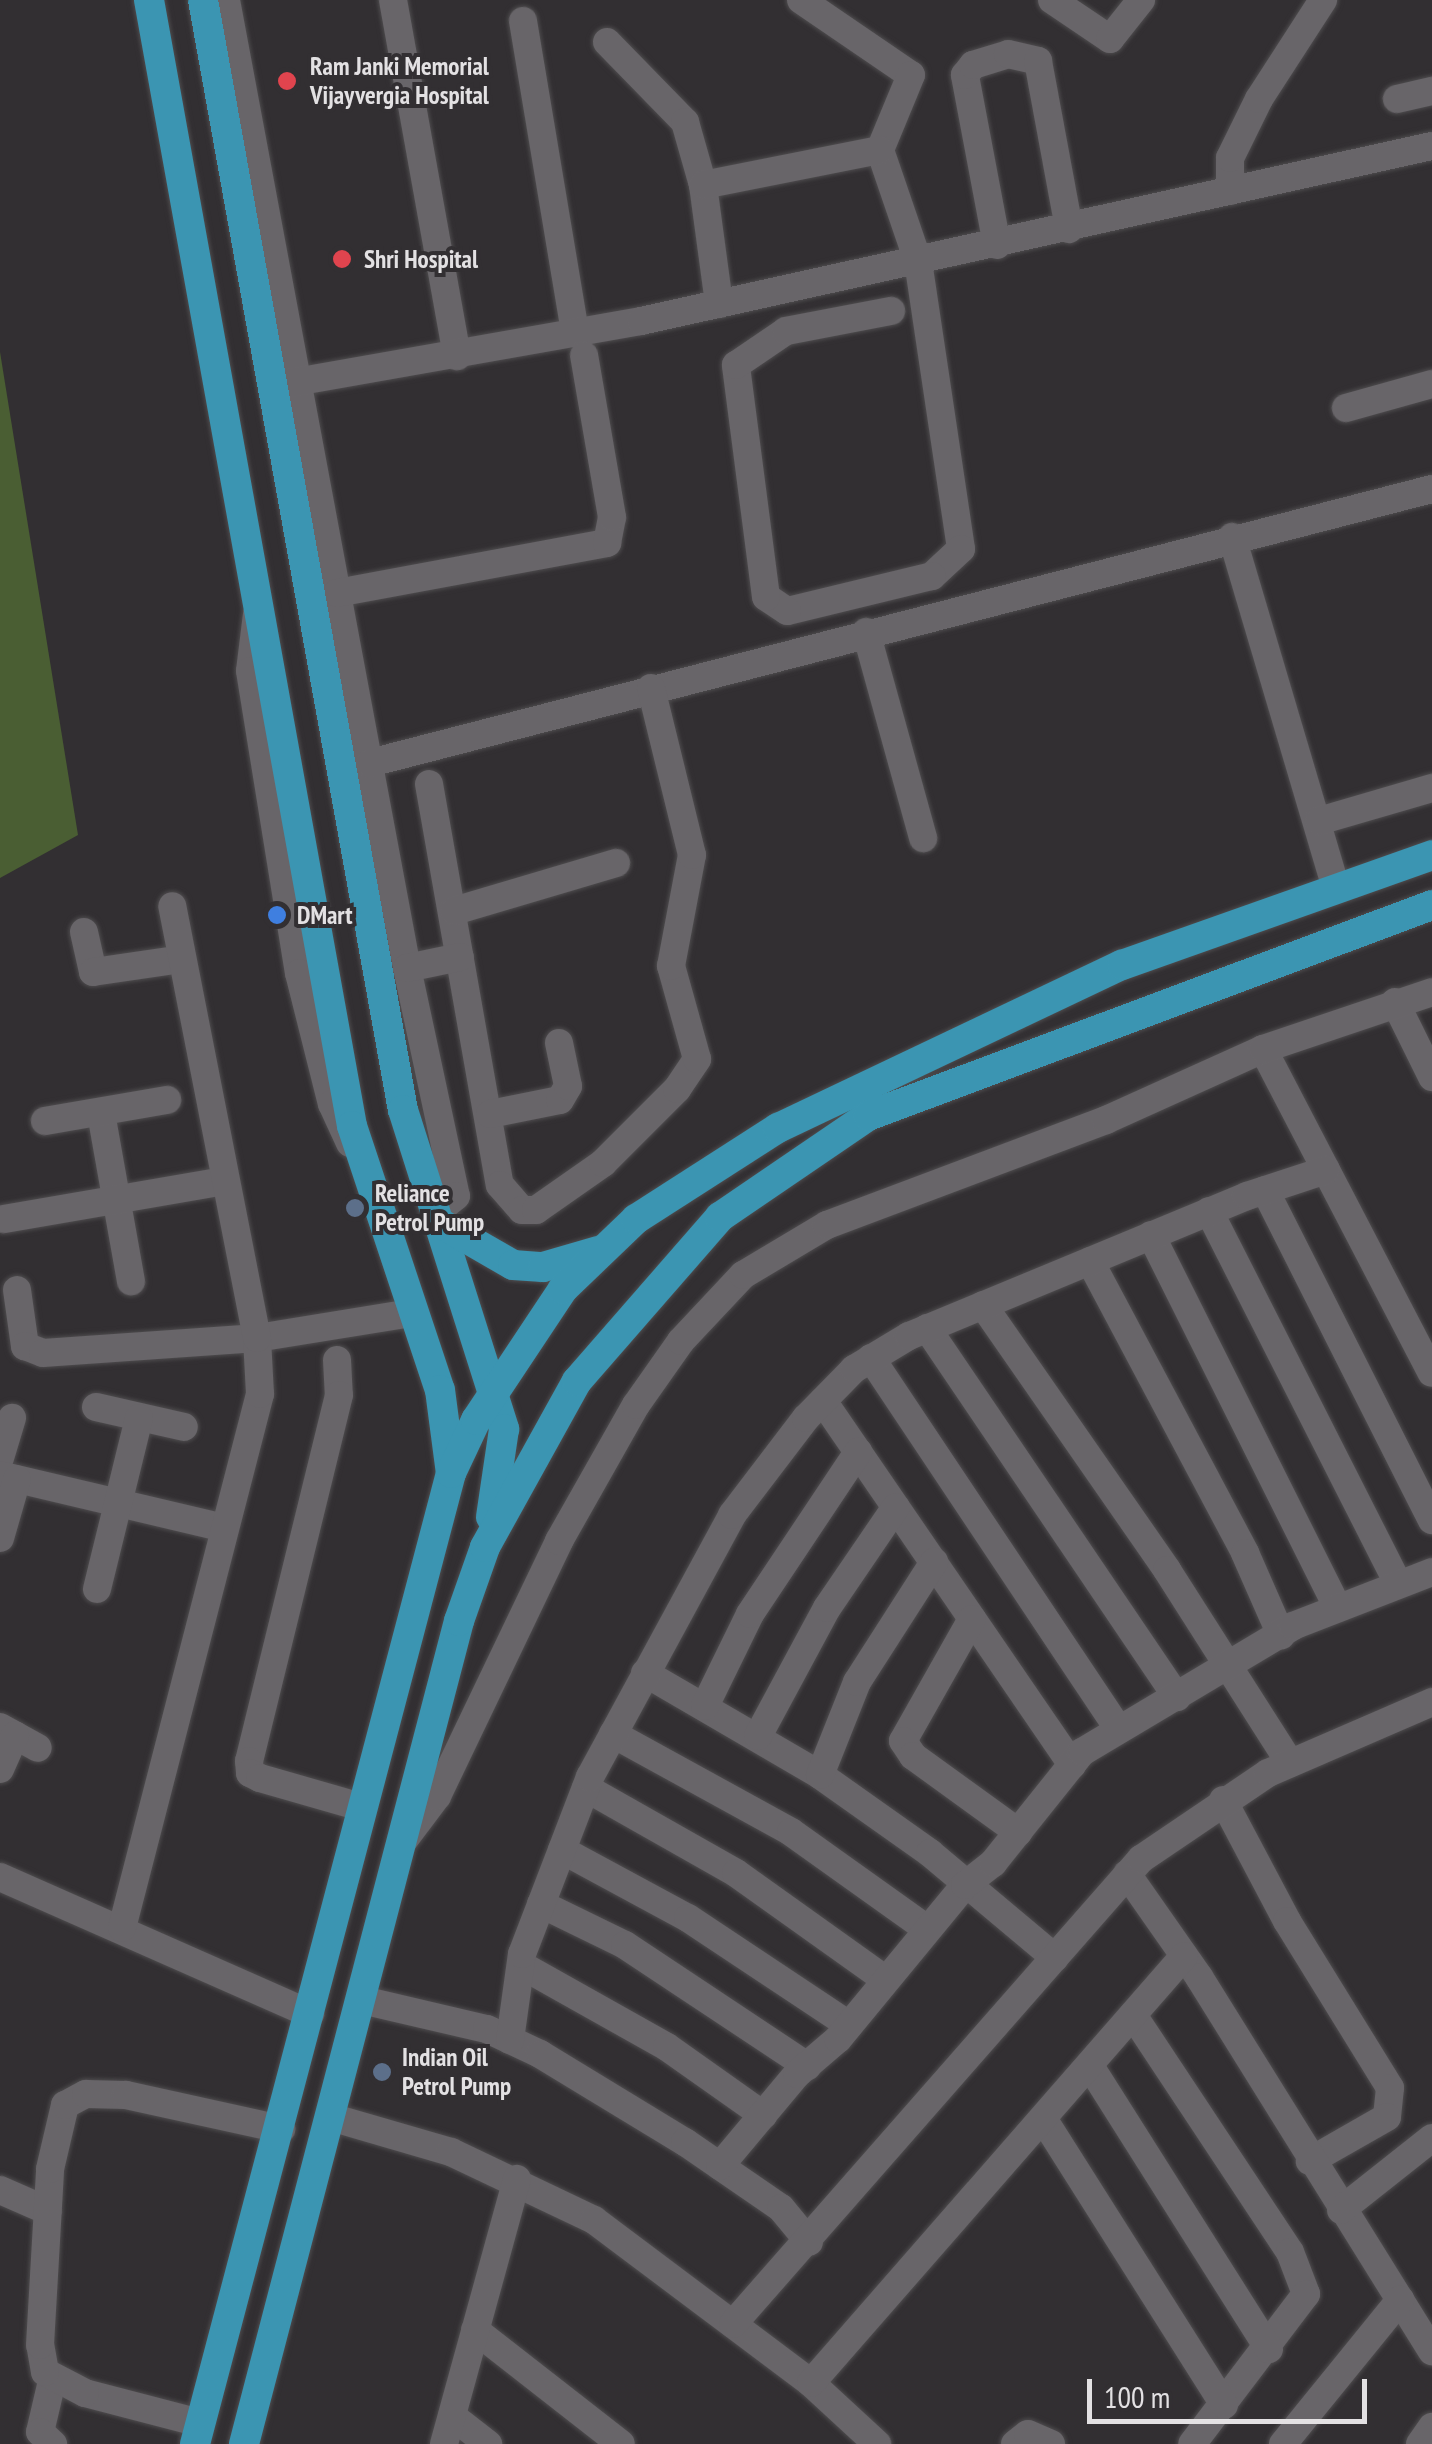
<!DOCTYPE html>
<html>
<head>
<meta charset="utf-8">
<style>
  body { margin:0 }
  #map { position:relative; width:1432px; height:2444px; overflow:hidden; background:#322f32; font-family:"PT Sans Narrow",sans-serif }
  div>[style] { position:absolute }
  .green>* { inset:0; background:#4a5e33 }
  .roads { filter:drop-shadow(0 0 2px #4e4c4e) drop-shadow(0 0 2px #4e4c4e) }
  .minor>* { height:28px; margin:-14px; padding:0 14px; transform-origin:14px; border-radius:14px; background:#686569 }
  .major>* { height:30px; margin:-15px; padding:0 15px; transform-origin:15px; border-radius:15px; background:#3b95b2 }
  .dots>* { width:28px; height:28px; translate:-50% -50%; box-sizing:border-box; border:5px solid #322f32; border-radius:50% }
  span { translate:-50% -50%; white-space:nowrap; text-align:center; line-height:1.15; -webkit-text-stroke:8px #322f32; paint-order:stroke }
  .poi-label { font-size:25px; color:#e3e1e3; font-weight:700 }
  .left { translate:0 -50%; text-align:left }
  .scale { position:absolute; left:1087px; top:2379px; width:280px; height:45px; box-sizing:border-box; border:5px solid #e3e1e3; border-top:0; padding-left:12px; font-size:30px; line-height:35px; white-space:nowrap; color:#e3e1e3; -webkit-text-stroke:8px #322f32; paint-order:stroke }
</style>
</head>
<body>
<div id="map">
  <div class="green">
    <div style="clip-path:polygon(0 352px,78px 835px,0 878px)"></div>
  </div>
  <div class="roads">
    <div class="minor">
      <div style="left:226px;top:0;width:985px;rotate:79.41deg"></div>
      <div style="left:407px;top:968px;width:233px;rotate:77.9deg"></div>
      <div style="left:456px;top:1196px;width:26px;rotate:141deg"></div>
      <div style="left:393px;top:0;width:362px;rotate:79.8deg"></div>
      <div style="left:801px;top:0;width:133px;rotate:34.3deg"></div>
      <div style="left:911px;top:75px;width:81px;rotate:112.5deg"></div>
      <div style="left:880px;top:150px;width:117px;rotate:71.1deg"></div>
      <div style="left:918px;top:261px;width:291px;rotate:81.5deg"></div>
      <div style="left:961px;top:549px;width:40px;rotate:137deg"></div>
      <div style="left:932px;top:576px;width:149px;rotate:166.4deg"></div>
      <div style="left:787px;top:611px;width:25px;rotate:-146deg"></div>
      <div style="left:766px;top:597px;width:234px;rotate:-97.4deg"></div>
      <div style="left:736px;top:365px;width:60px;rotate:-34.2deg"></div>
      <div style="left:786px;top:331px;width:107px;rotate:-10.8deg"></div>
      <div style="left:1052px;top:0;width:70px;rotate:33.9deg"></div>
      <div style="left:1110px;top:39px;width:50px;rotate:-51.5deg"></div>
      <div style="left:523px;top:21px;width:316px;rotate:80.5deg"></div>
      <div style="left:607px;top:42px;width:112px;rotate:45.7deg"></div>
      <div style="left:685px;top:122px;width:66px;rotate:74.1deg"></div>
      <div style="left:703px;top:185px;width:120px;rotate:82.3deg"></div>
      <div style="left:1397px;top:99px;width:36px;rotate:-13deg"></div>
      <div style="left:703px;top:185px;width:180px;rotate:-11.2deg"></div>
      <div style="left:1230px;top:191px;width:33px;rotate:-90deg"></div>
      <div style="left:1230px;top:158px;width:66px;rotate:-63.8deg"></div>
      <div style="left:1259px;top:99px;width:118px;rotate:-57.1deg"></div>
      <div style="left:997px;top:245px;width:173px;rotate:-100.7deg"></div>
      <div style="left:965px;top:75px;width:13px;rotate:-51deg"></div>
      <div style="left:973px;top:65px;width:37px;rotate:-17deg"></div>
      <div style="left:1008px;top:54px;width:31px;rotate:13deg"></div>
      <div style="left:1038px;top:61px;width:171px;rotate:79.5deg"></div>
      <div style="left:278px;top:385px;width:369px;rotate:-10deg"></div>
      <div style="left:641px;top:321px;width:810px;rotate:-12.48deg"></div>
      <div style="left:1346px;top:408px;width:89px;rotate:-15.6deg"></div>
      <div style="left:1232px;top:537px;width:367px;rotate:73.5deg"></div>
      <div style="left:337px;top:593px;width:275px;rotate:-10.5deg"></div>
      <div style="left:607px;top:543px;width:26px;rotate:-79deg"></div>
      <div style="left:612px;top:517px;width:164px;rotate:-99.8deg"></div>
      <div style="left:257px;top:614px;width:57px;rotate:97deg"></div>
      <div style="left:250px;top:671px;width:306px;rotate:80.8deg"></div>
      <div style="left:299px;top:973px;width:135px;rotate:75.9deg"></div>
      <div style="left:332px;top:1104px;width:43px;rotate:65.2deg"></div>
      <div style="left:866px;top:632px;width:214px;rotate:74.5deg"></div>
      <div style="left:370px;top:763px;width:1097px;rotate:-14.47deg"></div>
      <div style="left:429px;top:784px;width:407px;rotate:80deg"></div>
      <div style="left:500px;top:1185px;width:33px;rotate:49deg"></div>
      <div style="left:522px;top:1210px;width:14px"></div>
      <div style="left:536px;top:1210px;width:82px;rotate:-35deg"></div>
      <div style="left:603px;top:1163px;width:105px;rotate:-45deg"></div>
      <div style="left:677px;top:1089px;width:36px;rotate:-56deg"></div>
      <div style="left:697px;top:1059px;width:97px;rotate:-105.6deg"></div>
      <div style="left:671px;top:966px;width:113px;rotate:-79.3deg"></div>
      <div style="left:692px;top:855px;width:172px;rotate:-103.8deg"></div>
      <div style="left:1319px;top:821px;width:118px;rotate:-16.3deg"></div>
      <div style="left:454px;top:911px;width:169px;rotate:-16.5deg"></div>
      <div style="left:84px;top:932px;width:41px;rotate:77.3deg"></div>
      <div style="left:93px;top:972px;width:90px;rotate:-8.3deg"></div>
      <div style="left:407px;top:968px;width:54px;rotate:-11.7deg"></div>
      <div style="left:1395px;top:1002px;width:84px;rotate:63.7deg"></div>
      <div style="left:1263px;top:1049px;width:365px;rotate:62.5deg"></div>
      <div style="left:101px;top:1113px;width:171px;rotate:79.9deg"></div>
      <div style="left:490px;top:1114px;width:71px;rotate:-11.3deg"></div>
      <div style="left:560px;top:1100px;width:16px;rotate:-60deg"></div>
      <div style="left:568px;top:1086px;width:44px;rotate:-101.8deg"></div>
      <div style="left:45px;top:1121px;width:124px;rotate:-9.8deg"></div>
      <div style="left:1265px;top:1190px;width:370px;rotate:63.2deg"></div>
      <div style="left:1209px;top:1211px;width:418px;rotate:63.1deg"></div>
      <div style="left:4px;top:1219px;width:222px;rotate:-9.8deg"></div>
      <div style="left:1151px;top:1235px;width:414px;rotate:63.4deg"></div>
      <div style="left:1090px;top:1261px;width:331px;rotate:62deg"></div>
      <div style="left:1245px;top:1553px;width:90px;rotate:66.3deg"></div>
      <div style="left:17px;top:1290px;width:57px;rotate:81.9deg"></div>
      <div style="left:25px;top:1346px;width:19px;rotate:21deg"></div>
      <div style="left:43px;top:1353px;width:215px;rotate:-4deg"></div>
      <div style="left:257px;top:1338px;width:157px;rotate:-9.2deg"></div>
      <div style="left:983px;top:1305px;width:323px;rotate:55.2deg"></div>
      <div style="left:1167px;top:1570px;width:229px;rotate:57.5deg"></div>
      <div style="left:927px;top:1328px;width:446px;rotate:55.9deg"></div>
      <div style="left:871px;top:1358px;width:446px;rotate:56.3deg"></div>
      <div style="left:337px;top:1360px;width:35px;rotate:87deg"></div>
      <div style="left:339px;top:1395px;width:377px;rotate:103.8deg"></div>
      <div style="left:249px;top:1761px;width:12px;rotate:85deg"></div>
      <div style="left:250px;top:1773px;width:11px;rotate:27deg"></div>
      <div style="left:260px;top:1778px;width:105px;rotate:16deg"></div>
      <div style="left:823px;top:1401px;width:441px;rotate:55.6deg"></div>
      <div style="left:96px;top:1407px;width:90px;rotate:12.8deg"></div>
      <div style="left:0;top:1458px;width:42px;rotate:-73.3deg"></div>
      <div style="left:0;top:1475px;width:230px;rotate:13.3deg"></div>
      <div style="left:0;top:1538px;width:61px;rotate:-73.9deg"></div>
      <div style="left:97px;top:1589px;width:176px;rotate:-76.2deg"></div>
      <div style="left:972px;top:1619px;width:140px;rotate:119.5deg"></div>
      <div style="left:903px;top:1741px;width:18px;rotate:56deg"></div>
      <div style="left:913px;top:1756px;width:130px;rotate:35.9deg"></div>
      <div style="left:645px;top:1673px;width:203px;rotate:30.2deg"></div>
      <div style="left:820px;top:1775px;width:135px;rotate:35.3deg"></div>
      <div style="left:930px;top:1853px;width:163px;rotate:40deg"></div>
      <div style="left:705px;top:1706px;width:102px;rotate:-63.9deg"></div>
      <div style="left:750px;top:1614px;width:195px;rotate:-56.3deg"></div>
      <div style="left:0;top:1727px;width:43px;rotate:28.9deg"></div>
      <div style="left:613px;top:1734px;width:203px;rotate:28.8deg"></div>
      <div style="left:791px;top:1832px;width:167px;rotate:35.5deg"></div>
      <div style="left:758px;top:1736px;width:145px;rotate:-61.7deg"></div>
      <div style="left:827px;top:1608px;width:122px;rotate:-55.7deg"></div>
      <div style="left:0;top:1769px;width:37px;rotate:-66deg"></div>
      <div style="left:820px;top:1775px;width:100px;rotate:-68.3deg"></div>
      <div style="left:857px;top:1682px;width:143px;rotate:-57.3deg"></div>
      <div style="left:586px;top:1788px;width:172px;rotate:29.5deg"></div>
      <div style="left:736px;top:1873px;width:184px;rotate:35.5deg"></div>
      <div style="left:1223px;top:1800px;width:137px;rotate:62.1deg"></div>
      <div style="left:1287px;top:1921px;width:196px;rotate:58.3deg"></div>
      <div style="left:1390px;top:2088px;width:29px;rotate:96deg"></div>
      <div style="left:1387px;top:2117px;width:89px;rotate:150.3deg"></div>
      <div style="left:404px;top:1840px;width:55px;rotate:-53.1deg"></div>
      <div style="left:437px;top:1796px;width:283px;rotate:-64.4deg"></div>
      <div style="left:559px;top:1541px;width:156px;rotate:-60.5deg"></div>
      <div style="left:636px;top:1405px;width:78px;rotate:-54.9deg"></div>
      <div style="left:681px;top:1341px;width:91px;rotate:-46.8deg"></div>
      <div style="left:743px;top:1275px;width:98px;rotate:-30.8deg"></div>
      <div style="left:827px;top:1225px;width:298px;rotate:-20.6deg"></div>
      <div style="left:1106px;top:1120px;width:172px;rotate:-24.3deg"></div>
      <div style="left:1263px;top:1049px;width:178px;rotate:-18.6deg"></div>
      <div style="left:562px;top:1850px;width:143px;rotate:28.4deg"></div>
      <div style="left:688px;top:1918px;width:193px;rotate:33.6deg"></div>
      <div style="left:1127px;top:1874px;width:126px;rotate:55deg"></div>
      <div style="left:1199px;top:1977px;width:441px;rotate:58.1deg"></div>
      <div style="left:0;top:1877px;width:339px;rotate:23.8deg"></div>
      <div style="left:541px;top:1904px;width:93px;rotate:26deg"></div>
      <div style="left:625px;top:1945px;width:219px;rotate:33.6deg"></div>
      <div style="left:122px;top:1928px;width:552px;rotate:-75.51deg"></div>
      <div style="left:260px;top:1394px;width:56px;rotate:-93.1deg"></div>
      <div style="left:257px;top:1338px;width:440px;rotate:-101.1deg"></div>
      <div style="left:521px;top:1965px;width:167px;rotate:29.3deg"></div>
      <div style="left:667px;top:2047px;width:118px;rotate:35.3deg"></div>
      <div style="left:362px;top:2000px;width:128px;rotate:13.1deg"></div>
      <div style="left:487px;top:2029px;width:59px;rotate:25.3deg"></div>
      <div style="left:540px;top:2054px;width:170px;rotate:31.3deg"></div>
      <div style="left:685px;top:2142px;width:116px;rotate:34.5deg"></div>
      <div style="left:781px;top:2208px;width:44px;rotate:50.5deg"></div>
      <div style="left:1133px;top:2015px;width:284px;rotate:56.5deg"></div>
      <div style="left:1290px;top:2252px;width:45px;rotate:69.1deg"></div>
      <div style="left:1306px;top:2294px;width:188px;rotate:127.2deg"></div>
      <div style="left:510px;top:2040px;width:87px;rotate:-82.1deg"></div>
      <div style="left:522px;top:1954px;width:190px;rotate:-69deg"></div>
      <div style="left:590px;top:1777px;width:298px;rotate:-61.5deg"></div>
      <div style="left:732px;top:1515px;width:122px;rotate:-52.7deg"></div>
      <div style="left:806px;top:1418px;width:69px;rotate:-45.6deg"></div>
      <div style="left:854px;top:1369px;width:64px;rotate:-31deg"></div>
      <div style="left:909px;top:1336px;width:366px;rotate:-22.5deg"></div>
      <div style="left:1247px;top:1196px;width:83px;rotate:-18.2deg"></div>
      <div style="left:1090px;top:2066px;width:335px;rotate:57.7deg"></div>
      <div style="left:334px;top:2118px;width:122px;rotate:16.2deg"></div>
      <div style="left:451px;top:2152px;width:158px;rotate:25.4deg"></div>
      <div style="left:594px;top:2220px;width:271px;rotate:36.9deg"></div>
      <div style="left:811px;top:2383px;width:90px;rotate:42.7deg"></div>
      <div style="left:1044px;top:2120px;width:337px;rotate:57.7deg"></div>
      <div style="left:720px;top:2166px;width:120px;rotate:-50.1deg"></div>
      <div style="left:797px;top:2074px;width:54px;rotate:-40.5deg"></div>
      <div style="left:838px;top:2039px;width:200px;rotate:-50.5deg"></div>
      <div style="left:965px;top:1885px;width:36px;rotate:-38deg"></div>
      <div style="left:993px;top:1863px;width:142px;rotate:-51.3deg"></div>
      <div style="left:1082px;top:1752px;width:246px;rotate:-30.8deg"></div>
      <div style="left:1293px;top:1626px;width:149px;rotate:-21.2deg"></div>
      <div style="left:0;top:2190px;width:52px;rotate:23.6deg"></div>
      <div style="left:1341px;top:2210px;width:116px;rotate:-38.4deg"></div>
      <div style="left:733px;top:2324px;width:619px;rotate:-48.74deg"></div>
      <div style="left:1141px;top:1859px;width:153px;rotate:-34.1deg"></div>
      <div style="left:1268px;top:1773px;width:179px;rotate:-23.4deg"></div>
      <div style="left:475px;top:2330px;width:185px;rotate:38deg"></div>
      <div style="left:52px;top:2381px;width:52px;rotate:103.2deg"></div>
      <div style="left:40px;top:2432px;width:18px;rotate:43deg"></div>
      <div style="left:811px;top:2383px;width:567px;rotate:-48.86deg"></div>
      <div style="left:452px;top:2416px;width:46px;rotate:37.9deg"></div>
      <div style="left:200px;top:2423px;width:119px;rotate:-165.4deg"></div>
      <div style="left:85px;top:2393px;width:45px;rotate:-152.3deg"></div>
      <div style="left:45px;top:2372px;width:27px;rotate:-100deg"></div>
      <div style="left:40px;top:2345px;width:176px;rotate:-86.7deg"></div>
      <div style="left:50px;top:2169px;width:66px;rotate:-76.8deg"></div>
      <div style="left:65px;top:2105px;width:24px;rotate:-28deg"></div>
      <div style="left:86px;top:2094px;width:40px;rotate:1.4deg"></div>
      <div style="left:126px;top:2095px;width:159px;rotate:12.4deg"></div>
      <div style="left:444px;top:2444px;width:275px;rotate:-74.6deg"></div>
      <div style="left:1015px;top:2444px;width:16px;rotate:-38deg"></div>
      <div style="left:1028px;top:2434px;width:25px;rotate:23deg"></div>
      <div style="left:1283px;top:2444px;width:186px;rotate:-50.9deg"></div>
      <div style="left:1420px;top:2444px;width:21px;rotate:-55deg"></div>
    </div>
    <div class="major">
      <div style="left:149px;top:0;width:1144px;rotate:79.78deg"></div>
      <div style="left:352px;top:1126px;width:278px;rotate:71.6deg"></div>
      <div style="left:440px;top:1390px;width:84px;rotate:82.5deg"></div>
      <div style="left:203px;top:0;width:1128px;rotate:79.79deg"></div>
      <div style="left:403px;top:1110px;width:335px;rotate:72.4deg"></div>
      <div style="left:504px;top:1429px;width:89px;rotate:98.4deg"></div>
      <div style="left:440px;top:1223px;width:84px;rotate:29.9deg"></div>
      <div style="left:513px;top:1265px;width:30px;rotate:4deg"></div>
      <div style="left:543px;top:1267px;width:57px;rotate:-16.2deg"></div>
      <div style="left:195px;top:2444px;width:1004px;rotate:-75.23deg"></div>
      <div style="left:451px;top:1473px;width:59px;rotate:-64.7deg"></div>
      <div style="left:476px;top:1420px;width:157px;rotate:-56.4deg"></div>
      <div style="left:563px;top:1289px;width:101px;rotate:-43.8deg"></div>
      <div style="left:636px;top:1219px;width:169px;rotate:-32.7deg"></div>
      <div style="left:778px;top:1128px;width:381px;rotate:-25.4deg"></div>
      <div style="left:1122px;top:965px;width:329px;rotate:-19.5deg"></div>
      <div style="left:244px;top:2444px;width:851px;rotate:-75.36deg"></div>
      <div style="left:459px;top:1621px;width:78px;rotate:-70.6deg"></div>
      <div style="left:485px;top:1547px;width:190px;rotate:-61deg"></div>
      <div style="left:577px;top:1381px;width:218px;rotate:-48.9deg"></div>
      <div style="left:720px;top:1217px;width:179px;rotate:-34.3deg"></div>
      <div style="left:868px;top:1116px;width:602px;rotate:-20.51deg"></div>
    </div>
  </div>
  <div class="dots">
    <div style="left:287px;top:81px;background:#e0444e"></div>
    <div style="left:342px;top:259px;background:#e0444e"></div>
    <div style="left:277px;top:915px;background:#3f7fe0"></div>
    <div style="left:355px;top:1208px;background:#5c6f8a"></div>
    <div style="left:382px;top:2072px;background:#5c6f8a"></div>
  </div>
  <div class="poi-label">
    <span class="left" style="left:310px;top:81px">Ram Janki Memorial<br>Vijayvergia Hospital</span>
    <span class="left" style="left:364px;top:259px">Shri Hospital</span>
    <span class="left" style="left:297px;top:915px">DMart</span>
    <span class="left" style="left:375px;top:1208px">Reliance<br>Petrol Pump</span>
    <span class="left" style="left:402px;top:2072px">Indian Oil<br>Petrol Pump</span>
  </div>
  <div class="scale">100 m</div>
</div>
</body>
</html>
